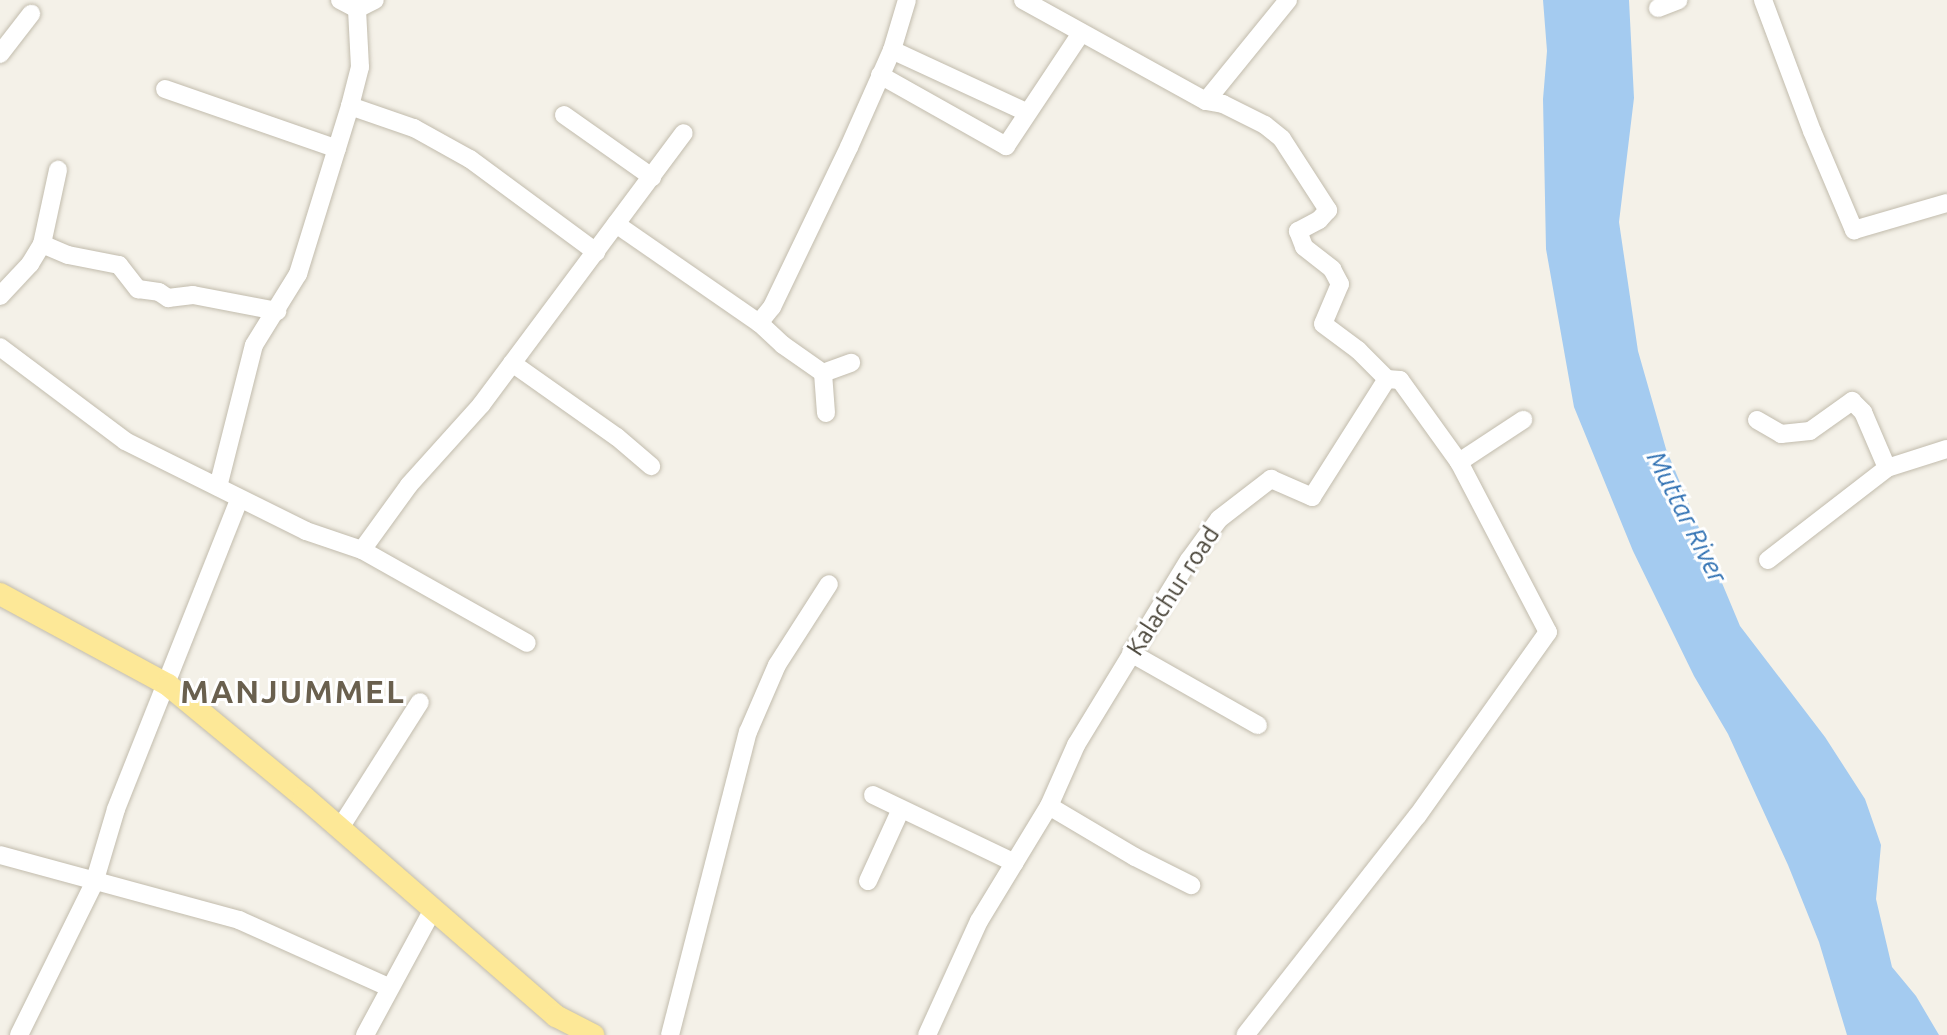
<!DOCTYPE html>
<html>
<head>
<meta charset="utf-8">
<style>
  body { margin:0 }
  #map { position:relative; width:1947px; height:1035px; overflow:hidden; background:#f4f1e8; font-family:Ubuntu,sans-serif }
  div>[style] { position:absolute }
  .water>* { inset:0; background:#a4cbf0 }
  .roads { filter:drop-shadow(0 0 2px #c2bcad) drop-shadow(0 0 2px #c2bcad) }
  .minor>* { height:18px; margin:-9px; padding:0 9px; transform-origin:9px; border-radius:9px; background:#fff }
  .major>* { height:22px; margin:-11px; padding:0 11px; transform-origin:11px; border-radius:11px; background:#fde897 }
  span { translate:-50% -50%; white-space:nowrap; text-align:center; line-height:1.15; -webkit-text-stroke:6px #fff; paint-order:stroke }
  .street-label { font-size:24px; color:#474236 }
  .water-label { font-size:26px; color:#3071b3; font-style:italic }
  .district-label { font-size:32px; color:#6a604e; font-weight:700; letter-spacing:2px }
</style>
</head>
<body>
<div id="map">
  <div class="water">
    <div style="clip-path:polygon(1543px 0,1629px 0,1634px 98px,1619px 222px,1638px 351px,1666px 449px,1740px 626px,1825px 737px,1865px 799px,1881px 845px,1876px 899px,1892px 967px,1916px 996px,1939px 1035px,1847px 1035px,1819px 942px,1788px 865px,1728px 734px,1694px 676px,1633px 551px,1574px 407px,1546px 249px,1543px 99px,1547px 51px)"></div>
  </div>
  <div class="roads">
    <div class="minor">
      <div style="left:340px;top:0;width:19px;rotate:28deg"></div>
      <div style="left:357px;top:9px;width:20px;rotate:-27deg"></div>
      <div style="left:1023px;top:0;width:209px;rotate:28.9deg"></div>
      <div style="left:1206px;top:101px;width:17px;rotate:10deg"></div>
      <div style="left:1223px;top:104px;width:47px;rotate:26.6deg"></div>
      <div style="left:1265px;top:125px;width:22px;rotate:39deg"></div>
      <div style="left:1282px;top:139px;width:85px;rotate:57.1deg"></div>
      <div style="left:1328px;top:210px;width:13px;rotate:132deg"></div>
      <div style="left:1319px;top:220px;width:24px;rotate:152deg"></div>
      <div style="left:1298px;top:231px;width:17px;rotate:69deg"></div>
      <div style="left:1304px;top:247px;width:36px;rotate:38deg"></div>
      <div style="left:1332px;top:269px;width:17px;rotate:62deg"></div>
      <div style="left:1340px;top:284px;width:43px;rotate:113deg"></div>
      <div style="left:1323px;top:324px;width:44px;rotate:36.6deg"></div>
      <div style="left:1358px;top:350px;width:41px;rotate:45deg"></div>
      <div style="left:1763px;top:0;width:140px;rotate:69.5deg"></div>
      <div style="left:1812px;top:131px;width:108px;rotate:67deg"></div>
      <div style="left:1854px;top:230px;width:97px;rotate:-16.2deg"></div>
      <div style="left:1658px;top:8px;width:22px;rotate:-21deg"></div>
      <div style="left:892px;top:50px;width:148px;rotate:24.8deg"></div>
      <div style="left:0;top:54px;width:51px;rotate:-52.2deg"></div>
      <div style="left:880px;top:75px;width:145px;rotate:29.4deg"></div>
      <div style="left:1006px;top:146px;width:136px;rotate:-56.4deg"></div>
      <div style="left:165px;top:89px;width:182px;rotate:19.2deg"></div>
      <div style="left:1206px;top:101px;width:130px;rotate:-50.9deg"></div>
      <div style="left:350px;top:106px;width:68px;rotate:19deg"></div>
      <div style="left:414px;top:128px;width:64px;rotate:29deg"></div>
      <div style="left:470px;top:159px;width:157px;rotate:36.4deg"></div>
      <div style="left:564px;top:115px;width:108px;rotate:35.2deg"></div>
      <div style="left:616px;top:224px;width:174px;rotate:34.7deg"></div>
      <div style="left:42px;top:244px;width:28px;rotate:23deg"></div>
      <div style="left:68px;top:255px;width:52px;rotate:11.1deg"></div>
      <div style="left:119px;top:265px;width:31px;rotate:52deg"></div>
      <div style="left:138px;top:289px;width:21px;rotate:8deg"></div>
      <div style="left:159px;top:292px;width:11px;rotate:34deg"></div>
      <div style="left:168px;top:298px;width:25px;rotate:-7deg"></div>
      <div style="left:193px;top:295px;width:86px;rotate:10.8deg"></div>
      <div style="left:0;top:296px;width:44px;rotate:-46.8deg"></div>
      <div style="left:30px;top:264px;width:23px;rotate:-59deg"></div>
      <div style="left:42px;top:244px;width:76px;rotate:-77.8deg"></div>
      <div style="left:0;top:347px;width:156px;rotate:36.9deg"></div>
      <div style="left:125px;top:441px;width:202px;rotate:26.4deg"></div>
      <div style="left:306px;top:531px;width:59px;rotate:18.7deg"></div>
      <div style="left:362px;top:550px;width:189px;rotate:29.4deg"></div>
      <div style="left:512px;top:363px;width:128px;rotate:35.2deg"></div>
      <div style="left:617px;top:437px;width:45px;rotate:40.5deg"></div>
      <div style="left:823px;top:373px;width:30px;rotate:-20deg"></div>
      <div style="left:826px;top:413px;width:40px;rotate:-94.3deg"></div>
      <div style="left:823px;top:373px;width:49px;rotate:-145deg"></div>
      <div style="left:783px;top:345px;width:33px;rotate:-137deg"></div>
      <div style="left:759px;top:323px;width:21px;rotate:-51deg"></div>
      <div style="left:772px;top:307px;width:178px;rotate:-64.3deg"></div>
      <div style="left:849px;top:147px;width:106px;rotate:-66.1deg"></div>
      <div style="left:892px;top:50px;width:52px;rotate:-73.3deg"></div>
      <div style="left:1757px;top:420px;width:28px;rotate:30deg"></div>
      <div style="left:1781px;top:434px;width:29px;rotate:-6deg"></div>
      <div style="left:1810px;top:431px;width:52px;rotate:-35.5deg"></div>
      <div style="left:1852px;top:401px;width:16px;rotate:45deg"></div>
      <div style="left:1863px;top:412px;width:61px;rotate:66.8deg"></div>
      <div style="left:1459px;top:462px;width:77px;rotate:-33.3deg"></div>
      <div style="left:218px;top:487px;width:146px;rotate:-75.8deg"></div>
      <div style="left:254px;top:345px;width:84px;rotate:-58.2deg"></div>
      <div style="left:298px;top:274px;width:176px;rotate:-72.8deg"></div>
      <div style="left:350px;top:106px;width:40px;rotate:-75.6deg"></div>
      <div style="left:360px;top:67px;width:58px;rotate:-93deg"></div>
      <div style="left:362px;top:550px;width:80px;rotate:-54.1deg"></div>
      <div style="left:409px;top:485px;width:108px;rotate:-48deg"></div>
      <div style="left:481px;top:405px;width:339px;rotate:-53.3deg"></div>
      <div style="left:1768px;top:560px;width:150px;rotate:-37.7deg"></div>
      <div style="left:1887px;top:468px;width:63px;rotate:-17.6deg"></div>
      <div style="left:1131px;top:653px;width:146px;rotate:29.6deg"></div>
      <div style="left:873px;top:795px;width:157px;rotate:25.6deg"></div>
      <div style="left:1049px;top:806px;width:100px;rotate:30.7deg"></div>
      <div style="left:1135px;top:857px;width:63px;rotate:26.6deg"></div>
      <div style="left:340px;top:828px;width:149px;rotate:-57.6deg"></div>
      <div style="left:0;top:855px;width:248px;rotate:15.2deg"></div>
      <div style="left:239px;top:920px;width:163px;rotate:24.2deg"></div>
      <div style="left:868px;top:881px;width:79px;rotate:-65.4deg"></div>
      <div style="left:19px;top:1035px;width:169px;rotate:-63.7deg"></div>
      <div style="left:94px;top:883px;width:77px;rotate:-73.4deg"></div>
      <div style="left:116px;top:809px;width:333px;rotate:-68.3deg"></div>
      <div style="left:365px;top:1035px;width:143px;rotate:-61.6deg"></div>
      <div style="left:670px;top:1035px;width:313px;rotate:-75.6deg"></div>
      <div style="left:748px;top:732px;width:73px;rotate:-66.6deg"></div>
      <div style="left:777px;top:665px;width:96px;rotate:-57.3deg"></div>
      <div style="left:927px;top:1035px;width:125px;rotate:-65.5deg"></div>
      <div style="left:979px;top:921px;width:135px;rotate:-58.7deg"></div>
      <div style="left:1049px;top:806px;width:67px;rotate:-66.1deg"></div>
      <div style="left:1076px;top:745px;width:217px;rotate:-58.6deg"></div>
      <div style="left:1189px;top:560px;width:51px;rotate:-53.8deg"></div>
      <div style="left:1219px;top:519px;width:66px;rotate:-37.6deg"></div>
      <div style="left:1271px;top:479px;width:45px;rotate:23.7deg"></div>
      <div style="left:1312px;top:497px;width:140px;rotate:-57.6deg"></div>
      <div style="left:1387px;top:379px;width:13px;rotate:4deg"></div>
      <div style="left:1400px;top:380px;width:101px;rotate:54.3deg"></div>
      <div style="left:1459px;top:462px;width:192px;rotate:62.4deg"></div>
      <div style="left:1548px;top:632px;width:226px;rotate:125.4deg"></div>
      <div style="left:1417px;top:816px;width:278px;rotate:128.1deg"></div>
    </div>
    <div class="major">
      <div style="left:0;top:594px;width:191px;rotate:28.4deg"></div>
      <div style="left:168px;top:685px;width:176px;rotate:39.5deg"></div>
      <div style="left:304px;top:797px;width:334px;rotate:41deg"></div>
      <div style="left:556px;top:1016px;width:42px;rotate:27.2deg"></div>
    </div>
  </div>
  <div class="street-label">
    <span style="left:1173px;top:591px;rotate:-57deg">Kalachur road</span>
  </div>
  <div class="water-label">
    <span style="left:1687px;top:517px;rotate:63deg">Muttar River</span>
  </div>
  <div class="district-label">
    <span style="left:293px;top:691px">MANJUMMEL</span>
  </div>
</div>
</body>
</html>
